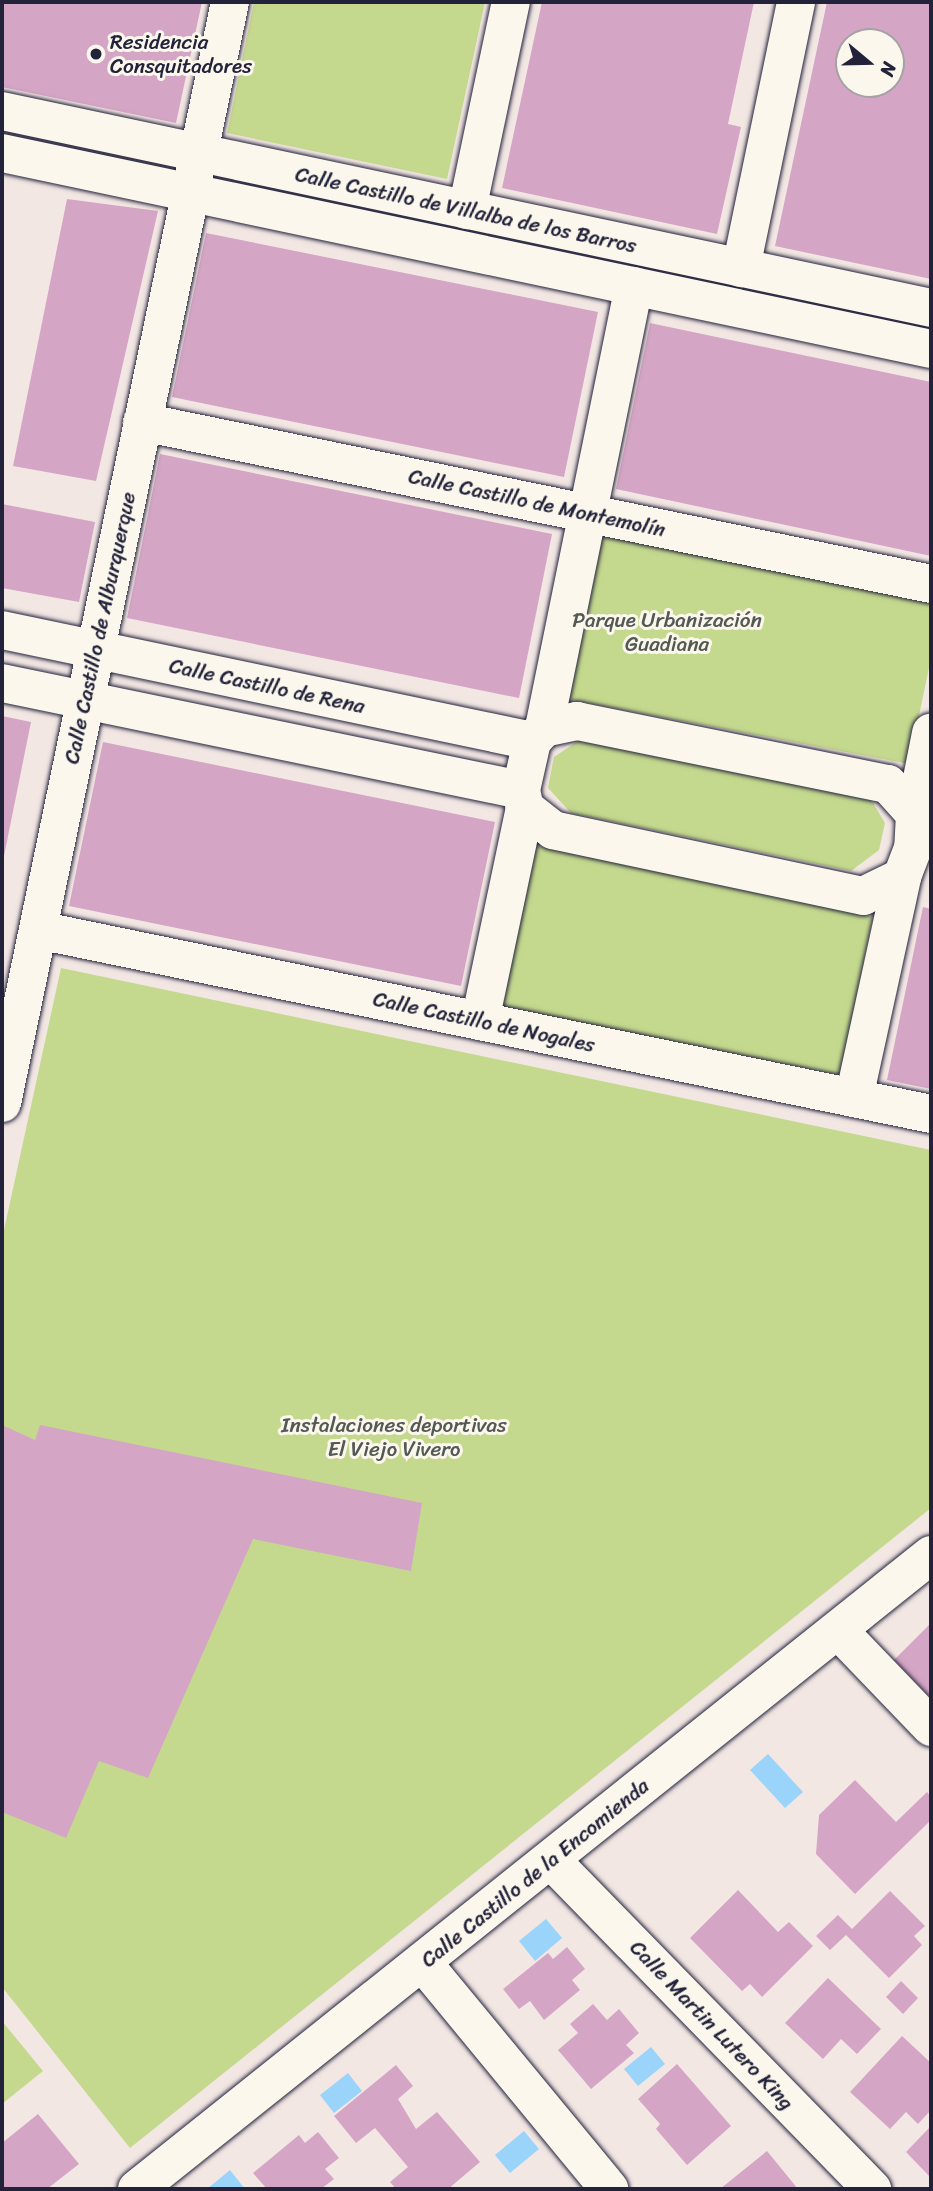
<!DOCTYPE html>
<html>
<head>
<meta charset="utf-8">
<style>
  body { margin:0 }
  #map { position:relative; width:933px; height:2191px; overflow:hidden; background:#f3e7e4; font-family:Sriracha,sans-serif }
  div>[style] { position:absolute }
  .green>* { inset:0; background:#c5d98e }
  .water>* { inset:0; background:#9ad4fa }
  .building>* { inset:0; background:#d5a5c5 }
  .roads { filter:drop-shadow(0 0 2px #22223b) drop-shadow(0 0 2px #22223b) }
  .minor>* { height:38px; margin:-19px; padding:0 19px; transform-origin:19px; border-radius:19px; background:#fbf7ec }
  .dots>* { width:19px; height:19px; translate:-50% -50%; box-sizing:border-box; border:4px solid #fbf7ec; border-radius:50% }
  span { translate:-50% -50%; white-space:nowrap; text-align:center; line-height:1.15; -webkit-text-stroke:6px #fbf7ec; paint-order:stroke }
  .poi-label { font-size:21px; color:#22223b }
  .left { translate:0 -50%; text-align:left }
  .street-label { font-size:21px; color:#22223b }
  .park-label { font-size:21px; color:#535954 }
  .frame { position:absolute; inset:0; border:4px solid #22223b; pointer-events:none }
  .north { position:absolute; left:835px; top:28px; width:70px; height:70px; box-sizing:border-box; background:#fbf7ec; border:2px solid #a4a2a5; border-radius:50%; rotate:109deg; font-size:19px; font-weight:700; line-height:28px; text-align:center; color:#22223b }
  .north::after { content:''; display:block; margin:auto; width:24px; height:32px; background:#22223b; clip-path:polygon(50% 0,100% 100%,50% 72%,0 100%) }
</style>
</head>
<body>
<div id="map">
  <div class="green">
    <div style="clip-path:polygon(254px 2px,485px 2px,447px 179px,227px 133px)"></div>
    <div style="clip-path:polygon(596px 532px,931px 599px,931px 658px,909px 764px,561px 698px)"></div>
    <div style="clip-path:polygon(581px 739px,870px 798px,885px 823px,879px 850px,851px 871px,571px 813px,548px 788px,554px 757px)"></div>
    <div style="clip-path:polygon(534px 845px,873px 917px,840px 1075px,503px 1007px)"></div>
    <div style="clip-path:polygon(61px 968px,931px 1150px,931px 1508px,130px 2148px,2px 1987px,2px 1239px)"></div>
    <div style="clip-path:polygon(2px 2021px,43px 2071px,2px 2104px)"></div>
  </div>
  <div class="water">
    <div style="clip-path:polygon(768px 1754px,803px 1792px,785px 1808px,750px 1770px)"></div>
    <div style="clip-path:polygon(546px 1919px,562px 1938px,535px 1961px,519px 1941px)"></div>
    <div style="clip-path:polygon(651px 2047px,665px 2064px,638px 2086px,624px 2069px)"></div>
    <div style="clip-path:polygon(348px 2073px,362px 2091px,334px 2113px,320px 2095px)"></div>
    <div style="clip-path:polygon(524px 2131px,539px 2149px,510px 2173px,495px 2155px)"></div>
    <div style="clip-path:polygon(230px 2170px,245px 2189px,207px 2189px)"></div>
  </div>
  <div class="building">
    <div style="clip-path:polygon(2px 2px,202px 2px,176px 123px,2px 87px)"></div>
    <div style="clip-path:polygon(542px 2px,754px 2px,728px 124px,741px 127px,717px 234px,502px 188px)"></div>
    <div style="clip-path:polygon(evenodd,827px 2px,931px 2px,931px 279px,775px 246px,827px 2px,849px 42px,891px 42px,891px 84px,849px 84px,849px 42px)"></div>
    <div style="clip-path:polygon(67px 199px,158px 211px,96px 481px,13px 466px)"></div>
    <div style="clip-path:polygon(206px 233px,598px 312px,564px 477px,172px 397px)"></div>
    <div style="clip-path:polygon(650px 323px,931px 382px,931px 556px,616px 489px)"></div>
    <div style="clip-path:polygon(160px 454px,552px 534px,519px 698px,127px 618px)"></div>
    <div style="clip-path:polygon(2px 504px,95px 522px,79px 602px,2px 588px)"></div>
    <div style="clip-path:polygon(2px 716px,31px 722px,3px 861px,2px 861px)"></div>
    <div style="clip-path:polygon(103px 742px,495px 822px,461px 986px,69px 906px)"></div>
    <div style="clip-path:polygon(923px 907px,931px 909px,931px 1089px,887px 1080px)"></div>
    <div style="clip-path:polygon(2px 1425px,35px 1440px,40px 1425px,422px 1503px,411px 1571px,253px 1539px,148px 1778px,99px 1761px,66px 1838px,2px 1812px)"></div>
    <div style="clip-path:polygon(931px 1623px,931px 1698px,894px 1660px)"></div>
    <div style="clip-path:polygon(855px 1780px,896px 1822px,927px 1792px,931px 1797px,931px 1820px,855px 1894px,816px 1854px,819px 1815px)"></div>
    <div style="clip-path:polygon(738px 1890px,778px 1932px,789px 1922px,813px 1946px,762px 1997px,750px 1984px,742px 1991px,690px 1938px)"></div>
    <div style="clip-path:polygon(890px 1891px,925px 1926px,914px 1936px,922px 1945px,889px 1978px,846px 1935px,830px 1950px,816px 1936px,838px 1915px,852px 1929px)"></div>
    <div style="clip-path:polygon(567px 1947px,585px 1969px,572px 1980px,580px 1990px,544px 2020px,530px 2001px,519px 2009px,503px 1989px,548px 1953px,553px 1959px)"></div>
    <div style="clip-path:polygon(828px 1978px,881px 2029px,857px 2054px,841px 2039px,823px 2059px,785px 2023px)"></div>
    <div style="clip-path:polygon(901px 1981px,918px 1998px,903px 2014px,886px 1997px)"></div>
    <div style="clip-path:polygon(593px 2004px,607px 2020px,619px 2009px,639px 2033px,626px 2045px,634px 2053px,591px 2089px,558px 2050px,578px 2033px,570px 2024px)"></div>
    <div style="clip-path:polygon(902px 2036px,931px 2063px,931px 2110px,918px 2124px,906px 2112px,890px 2129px,850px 2092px)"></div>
    <div style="clip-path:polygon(677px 2064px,731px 2126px,687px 2165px,656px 2129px,660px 2124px,638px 2099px)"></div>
    <div style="clip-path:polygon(396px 2065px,413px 2086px,398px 2099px,416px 2129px,437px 2112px,480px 2162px,448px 2189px,396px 2189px,390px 2182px,408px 2167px,375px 2128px,356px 2143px,334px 2116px)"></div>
    <div style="clip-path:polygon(38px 2114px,79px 2164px,47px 2189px,2px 2189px,2px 2143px)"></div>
    <div style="clip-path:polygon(929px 2128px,931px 2130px,931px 2178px,906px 2152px)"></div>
    <div style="clip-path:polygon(318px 2132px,339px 2158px,325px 2169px,334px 2179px,321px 2189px,267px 2189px,253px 2173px,299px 2135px,305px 2143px)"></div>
    <div style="clip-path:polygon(767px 2151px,798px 2189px,720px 2189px)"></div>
  </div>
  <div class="roads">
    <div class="minor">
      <div style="left:2px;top:111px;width:950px;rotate:11.97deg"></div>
      <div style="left:2px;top:153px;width:949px;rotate:11.91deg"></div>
      <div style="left:467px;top:210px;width:213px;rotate:-78.1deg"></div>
      <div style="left:741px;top:268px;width:272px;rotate:-78.3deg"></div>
      <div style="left:142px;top:422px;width:805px;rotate:11.6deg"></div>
      <div style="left:2px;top:630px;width:541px;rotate:11.83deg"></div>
      <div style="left:2px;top:683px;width:530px;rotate:11.65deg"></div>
      <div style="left:577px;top:721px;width:317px;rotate:11.5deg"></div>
      <div style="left:888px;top:784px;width:40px;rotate:48deg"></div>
      <div style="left:915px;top:814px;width:34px;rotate:93deg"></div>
      <div style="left:913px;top:848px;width:31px;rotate:111deg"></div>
      <div style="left:902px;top:877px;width:43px;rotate:154deg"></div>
      <div style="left:863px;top:896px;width:317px;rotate:-168deg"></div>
      <div style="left:553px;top:830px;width:36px;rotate:-142deg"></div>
      <div style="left:525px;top:808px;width:18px;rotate:-103deg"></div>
      <div style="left:521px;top:790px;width:50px;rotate:-77.3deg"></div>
      <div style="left:532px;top:741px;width:18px;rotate:-47deg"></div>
      <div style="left:544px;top:728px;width:34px;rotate:-12deg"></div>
      <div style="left:544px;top:728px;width:451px;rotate:-78.5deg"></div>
      <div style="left:915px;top:814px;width:83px;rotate:-78.8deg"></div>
      <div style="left:38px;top:930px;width:912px;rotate:11.64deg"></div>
      <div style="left:480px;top:1021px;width:218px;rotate:-78.1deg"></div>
      <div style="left:854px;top:1098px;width:226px;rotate:-77.7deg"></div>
      <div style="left:2px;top:1103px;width:1124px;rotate:-78.3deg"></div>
      <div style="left:839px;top:1631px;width:133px;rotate:46.2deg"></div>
      <div style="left:551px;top:1860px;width:460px;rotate:45.7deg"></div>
      <div style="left:423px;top:1963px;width:293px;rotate:50.5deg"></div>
      <div style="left:137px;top:2189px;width:1016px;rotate:-38.61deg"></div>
    </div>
  </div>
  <div class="dots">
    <div style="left:96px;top:54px;background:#22223b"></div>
  </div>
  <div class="poi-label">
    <span class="left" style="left:110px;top:54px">Residencia<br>Consquitadores</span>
  </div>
  <div class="street-label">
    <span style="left:466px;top:210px;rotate:12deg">Calle Castillo de Villalba de los Barros</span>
    <span style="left:537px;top:503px;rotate:12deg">Calle Castillo de Montemolín</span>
    <span style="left:100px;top:628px;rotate:-78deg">Calle Castillo de Alburquerque</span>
    <span style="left:267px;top:686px;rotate:12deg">Calle Castillo de Rena</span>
    <span style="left:484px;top:1022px;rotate:12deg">Calle Castillo de Nogales</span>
    <span style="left:535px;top:1873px;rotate:-39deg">Calle Castillo de la Encomienda</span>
    <span style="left:712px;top:2025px;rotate:46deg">Calle Martin Lutero King</span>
  </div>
  <div class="park-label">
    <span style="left:667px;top:632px">Parque Urbanización<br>Guadiana</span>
    <span style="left:394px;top:1437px">Instalaciones deportivas<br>El Viejo Vivero</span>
  </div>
  <div class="frame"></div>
  <div class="north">N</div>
</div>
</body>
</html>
